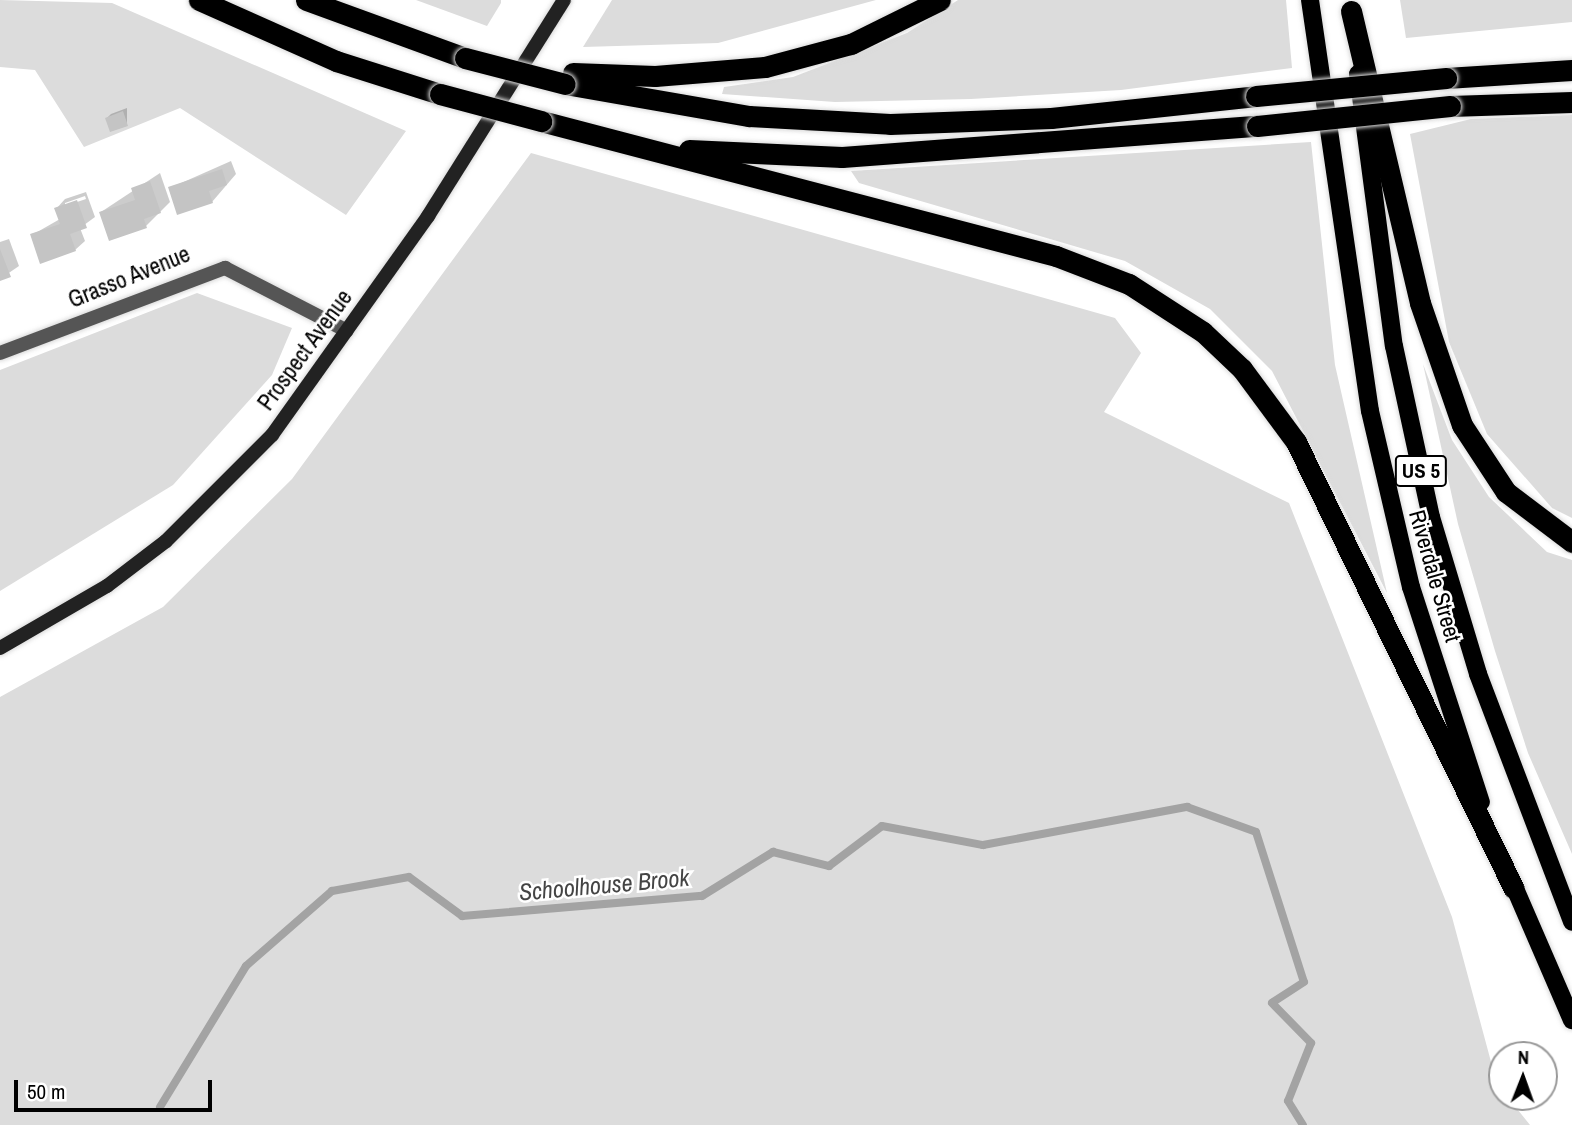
<!DOCTYPE html>
<html>
<head>
<meta charset="utf-8">
<style>
  body { margin:0 }
  #map { position:relative; width:1572px; height:1125px; overflow:hidden; background:#fff; font-family:"Archivo Narrow",sans-serif }
  div>[style] { position:absolute }
  .green>* { inset:0; background:#dcdcdc }
  .shadow>* { inset:0; background:#0003 }
  .stream>* { height:8px; margin:-4px; padding:0 4px; transform-origin:4px; border-radius:4px; background:#a3a3a3 }
  .building>* { inset:0; background:#c4c4c4 }
  .roads { filter:drop-shadow(0 0 2px #dbdbdb) drop-shadow(0 0 2px #dbdbdb) }
  .street>* { height:14px; margin:-7px; padding:0 7px; transform-origin:7px; border-radius:7px; background:#555 }
  .secondary>* { height:14px; margin:-7px; padding:0 7px; transform-origin:7px; border-radius:7px; background:#222 }
  .primary>* { height:18px; margin:-9px; padding:0 9px; transform-origin:9px; border-radius:9px; background:#000 }
  .highway>* { height:21px; margin:-10.5px; padding:0 10.5px; transform-origin:10.5px; border-radius:10.5px; background:#000 }
  .bridges { filter:drop-shadow(0 0 2px #dbdbdb) drop-shadow(0 0 2px #dbdbdb) }
  .highway-bridge>* { height:21px; margin:-10.5px; padding:0 10.5px; transform-origin:10.5px; border-radius:10.5px; background:#000 }
  span { translate:-50% -50%; white-space:nowrap; text-align:center; line-height:1.15; -webkit-text-stroke:5px #fff; paint-order:stroke }
  .shield-label span { padding:2px 5px; background:#fff; border:2px solid; border-radius:5px; -webkit-text-stroke-width:0 }
  .shield-label { font-size:21px; color:#000; font-weight:700 }
  .street-label { font-size:23px; color:#000 }
  .water-label { font-size:24px; color:#444; font-style:italic }
  .north { position:absolute; left:1488px; top:1041px; width:70px; height:70px; box-sizing:border-box; background:#fff; border:2px solid #999; border-radius:50%; rotate:1deg; font-size:19px; font-weight:700; line-height:28px; text-align:center; color:#000 }
  .north::after { content:''; display:block; margin:auto; width:24px; height:32px; background:#000; clip-path:polygon(50% 0,100% 100%,50% 72%,0 100%) }
  .scale { position:absolute; left:14px; top:1080px; width:198px; height:32px; box-sizing:border-box; border:4px solid #000; border-top:0; padding-left:9px; font-size:21px; line-height:24px; white-space:nowrap; color:#000; -webkit-text-stroke:5px #fff; paint-order:stroke }
</style>
</head>
<body>
<div id="map">
  <div class="green">
    <div style="clip-path:polygon(0 0,112px 3px,406px 131px,346px 215px,180px 108px,84px 147px,35px 70px,0 67px)"></div>
    <div style="clip-path:polygon(416px 0,501px 0,501px 3px,487px 26px)"></div>
    <div style="clip-path:polygon(612px 0,876px 0,718px 43px,583px 47px)"></div>
    <div style="clip-path:polygon(958px 0,1286px 0,1292px 68px,1121px 90px,971px 99px,835px 102px,722px 94px,724px 87px,793px 77px,907px 33px)"></div>
    <div style="clip-path:polygon(1400px 0,1572px 0,1572px 22px,1406px 38px)"></div>
    <div style="clip-path:polygon(1572px 115px,1572px 518px,1552px 508px,1487px 434px,1449px 342px,1410px 134px,1471px 119px)"></div>
    <div style="clip-path:polygon(1311px 142px,1335px 365px,1387px 593px,1272px 371px,1210px 309px,1125px 261px,859px 183px,851px 171px)"></div>
    <div style="clip-path:polygon(531px 153px,1115px 318px,1141px 353px,1104px 412px,1289px 503px,1452px 917px,1497px 1084px,1530px 1125px,0 1125px,0 697px,163px 607px,292px 479px)"></div>
    <div style="clip-path:polygon(197px 293px,292px 328px,272px 375px,173px 485px,0 591px,0 370px)"></div>
    <div style="clip-path:polygon(1423px 364px,1452px 440px,1489px 497px,1547px 552px,1572px 560px,1572px 854px,1528px 753px,1495px 651px,1458px 524px)"></div>
  </div>
  <div class="shadow">
    <div style="clip-path:polygon(127px 108px,127px 124px,107px 118px,111px 114px)"></div>
    <div style="clip-path:polygon(231px 161px,236px 174px,212px 202px,170px 188px)"></div>
    <div style="clip-path:polygon(160px 173px,170px 202px,146px 226px,101px 212px)"></div>
    <div style="clip-path:polygon(evenodd,86px 192px,95px 217px,80px 228px,85px 241px,75px 250px,32px 235px,60px 219px,56px 209px,65px 199px,86px 192px,85px 196px,86px 199px,65px 206px,65px 203px,85px 196px)"></div>
    <div style="clip-path:polygon(9px 239px,19px 266px,0 279px,0 242px)"></div>
  </div>
  <div class="stream">
    <div style="left:160px;top:1107px;width:165px;rotate:-58.6deg"></div>
    <div style="left:246px;top:966px;width:114px;rotate:-41.1deg"></div>
    <div style="left:332px;top:891px;width:78px;rotate:-10.3deg"></div>
    <div style="left:409px;top:877px;width:66px;rotate:36.3deg"></div>
    <div style="left:462px;top:916px;width:241px;rotate:-4.8deg"></div>
    <div style="left:702px;top:896px;width:84px;rotate:-31.8deg"></div>
    <div style="left:773px;top:852px;width:58px;rotate:14deg"></div>
    <div style="left:829px;top:866px;width:66px;rotate:-37deg"></div>
    <div style="left:882px;top:826px;width:103px;rotate:10.7deg"></div>
    <div style="left:983px;top:845px;width:208px;rotate:-10.6deg"></div>
    <div style="left:1187px;top:807px;width:73px;rotate:19.9deg"></div>
    <div style="left:1256px;top:832px;width:157px;rotate:72.3deg"></div>
    <div style="left:1304px;top:982px;width:38px;rotate:147deg"></div>
    <div style="left:1272px;top:1003px;width:56px;rotate:45.7deg"></div>
    <div style="left:1311px;top:1043px;width:62px;rotate:111.6deg"></div>
    <div style="left:1288px;top:1101px;width:28px;rotate:58deg"></div>
  </div>
  <div class="building">
    <div style="clip-path:polygon(123px 111px,128px 126px,110px 132px,105px 118px)"></div>
    <div style="clip-path:polygon(222px 169px,227px 185px,209px 191px,213px 203px,177px 215px,168px 187px)"></div>
    <div style="clip-path:polygon(150px 181px,161px 213px,144px 219px,147px 228px,109px 241px,99px 212px,135px 200px,131px 188px)"></div>
    <div style="clip-path:polygon(77px 200px,87px 228px,70px 234px,76px 251px,40px 264px,30px 234px,60px 224px,54px 208px)"></div>
    <div style="clip-path:polygon(0 249px,11px 277px,0 281px)"></div>
  </div>
  <div class="roads">
    <div class="street">
      <div style="left:0;top:353px;width:241px;rotate:-20.7deg"></div>
      <div style="left:225px;top:268px;width:137px;rotate:27.3deg"></div>
    </div>
    <div class="secondary">
      <div style="left:0;top:648px;width:124px;rotate:-30.1deg"></div>
      <div style="left:107px;top:586px;width:74px;rotate:-37.3deg"></div>
      <div style="left:166px;top:541px;width:150px;rotate:-45deg"></div>
      <div style="left:272px;top:435px;width:269px;rotate:-54.5deg"></div>
      <div style="left:428px;top:216px;width:255px;rotate:-57.8deg"></div>
    </div>
    <div class="primary">
      <div style="left:1310px;top:0;width:415px;rotate:81.7deg"></div>
      <div style="left:1370px;top:411px;width:181px;rotate:76.9deg"></div>
      <div style="left:1411px;top:587px;width:226px;rotate:72deg"></div>
      <div style="left:1358px;top:74px;width:274px;rotate:82.5deg"></div>
      <div style="left:1394px;top:346px;width:175px;rotate:77.8deg"></div>
      <div style="left:1431px;top:517px;width:164px;rotate:73.3deg"></div>
      <div style="left:1478px;top:674px;width:265px;rotate:69.2deg"></div>
      <div style="left:1510px;top:877px;width:156px;rotate:66.6deg"></div>
    </div>
    <div class="highway">
      <div style="left:199px;top:0;width:150px;rotate:24deg"></div>
      <div style="left:336px;top:61px;width:109px;rotate:17.6deg"></div>
      <div style="left:306px;top:0;width:169px;rotate:20deg"></div>
      <div style="left:1351px;top:11px;width:300px;rotate:76.7deg"></div>
      <div style="left:1420px;top:303px;width:129px;rotate:71deg"></div>
      <div style="left:1462px;top:425px;width:80px;rotate:56.7deg"></div>
      <div style="left:1506px;top:492px;width:83px;rotate:37.1deg"></div>
      <div style="left:573px;top:73px;width:82px;rotate:2.1deg"></div>
      <div style="left:655px;top:76px;width:110px;rotate:-4.7deg"></div>
      <div style="left:765px;top:67px;width:89px;rotate:-15deg"></div>
      <div style="left:851px;top:44px;width:99px;rotate:-26.3deg"></div>
      <div style="left:1446px;top:78px;width:126px;rotate:-3.6deg"></div>
      <div style="left:565px;top:84px;width:187px;rotate:9.9deg"></div>
      <div style="left:749px;top:116px;width:141px;rotate:3.2deg"></div>
      <div style="left:890px;top:124px;width:161px;rotate:-2.1deg"></div>
      <div style="left:1051px;top:118px;width:206px;rotate:-6.1deg"></div>
      <div style="left:1450px;top:106px;width:122px;rotate:-1.9deg"></div>
      <div style="left:541px;top:121px;width:532px;rotate:14.69deg"></div>
      <div style="left:1056px;top:256px;width:78px;rotate:21deg"></div>
      <div style="left:1129px;top:284px;width:88px;rotate:33deg"></div>
      <div style="left:1203px;top:332px;width:54px;rotate:43.5deg"></div>
      <div style="left:1242px;top:369px;width:91px;rotate:53.5deg"></div>
      <div style="left:1296px;top:442px;width:496px;rotate:64deg"></div>
      <div style="left:689px;top:150px;width:153px;rotate:2.6deg"></div>
      <div style="left:842px;top:157px;width:416px;rotate:-4.3deg"></div>
    </div>
  </div>
  <div class="bridges">
    <div class="highway-bridge">
      <div style="left:465px;top:58px;width:103px;rotate:14.6deg"></div>
      <div style="left:440px;top:94px;width:105px;rotate:15deg"></div>
      <div style="left:1256px;top:96px;width:191px;rotate:-5.4deg"></div>
      <div style="left:1257px;top:126px;width:194px;rotate:-5.9deg"></div>
    </div>
  </div>
  <div class="shield-label">
    <span style="left:1421px;top:471px">US 5</span>
  </div>
  <div class="street-label">
    <span style="left:129px;top:277px;rotate:-22deg">Grasso Avenue</span>
    <span style="left:305px;top:350px;rotate:-54deg">Prospect Avenue</span>
    <span style="left:1435px;top:576px;rotate:74deg">Riverdale Street</span>
  </div>
  <div class="water-label">
    <span style="left:604px;top:885px;rotate:-5deg">Schoolhouse Brook</span>
  </div>
  <div class="north">N</div>
  <div class="scale">50 m</div>
</div>
</body>
</html>
